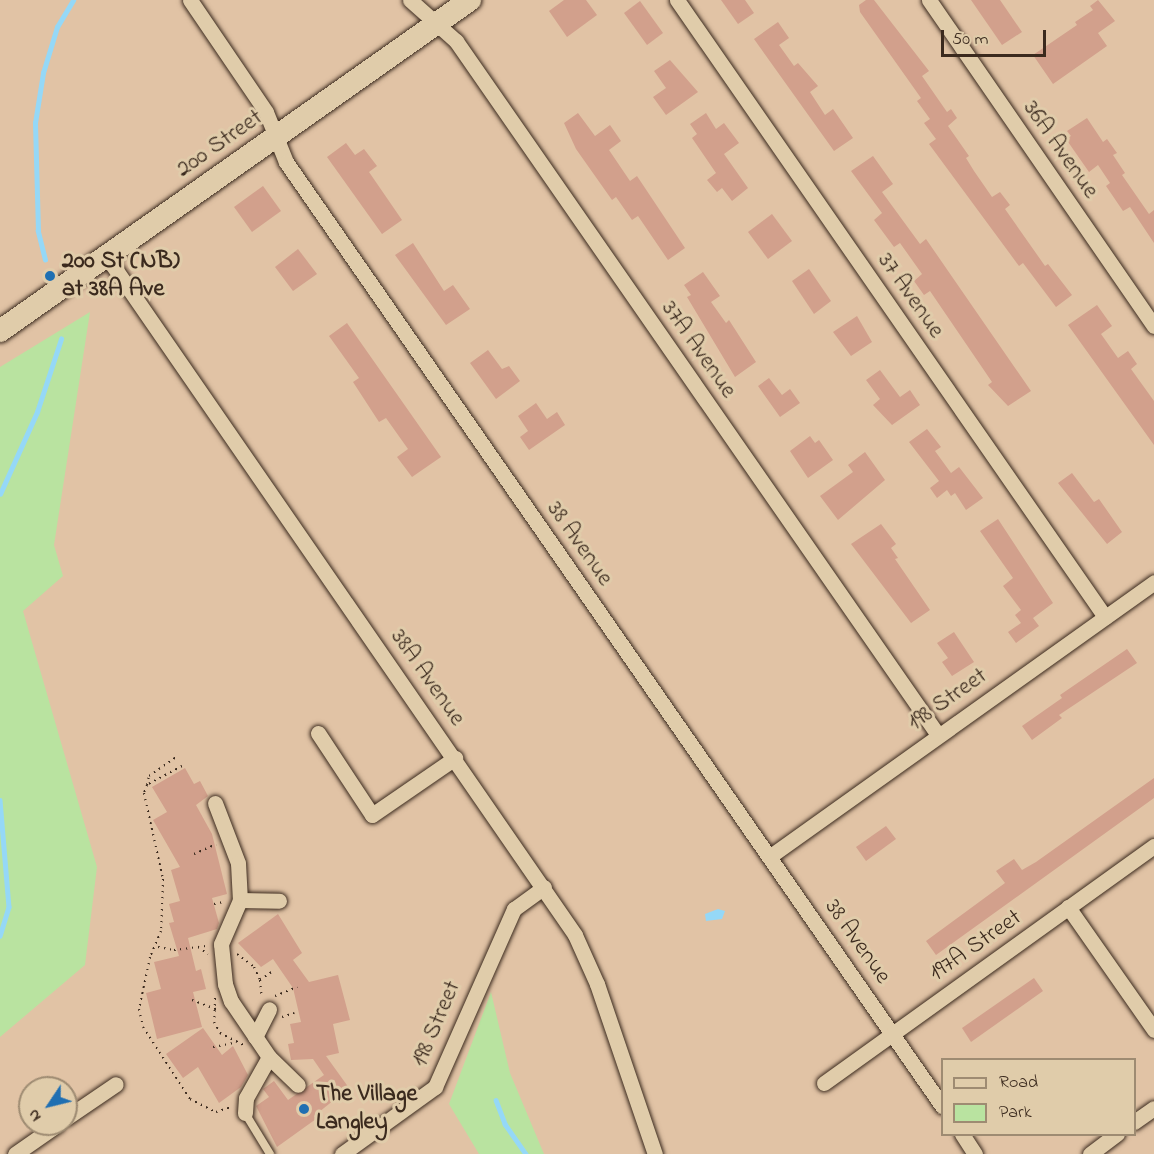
<!DOCTYPE html>
<html>
<head>
<meta charset="utf-8">
<style>
  body { margin:0 }
  #map { position:relative; width:1154px; height:1154px; overflow:hidden; background:#e1c3a5; font-family:"Indie Flower",sans-serif }
  div>[style] { position:absolute }
  .green>* { inset:0; background:#b9e3a0 }
  .water>* { inset:0; background:#95d8f7 }
  .stream>* { height:4.5px; margin:-2.25px; padding:0 2.25px; transform-origin:2.25px; border-radius:2.25px; background:#95d8f7 }
  .building>* { inset:0; background:#d2a08c }
  .path>* { height:2px; margin-top:-1px; transform-origin:0; background:repeating-linear-gradient(90deg,#3b2a1e 0 1.5px,transparent 0 6px) }
  .roads { filter:drop-shadow(0 0 2px #3b2a1e) drop-shadow(0 0 2px #3b2a1e) }
  .lane>* { height:8px; margin:-4px; padding:0 4px; transform-origin:4px; border-radius:4px; background:#e0ccaa }
  .street>* { height:15px; margin:-7.5px; padding:0 7.5px; transform-origin:7.5px; border-radius:7.5px; background:#e0ccaa }
  .secondary>* { height:22px; margin:-11px; padding:0 11px; transform-origin:11px; border-radius:11px; background:#e0ccaa }
  .dots>* { width:16px; height:16px; translate:-50% -50%; box-sizing:border-box; border:3px solid #e0ccaa; border-radius:50% }
  span { translate:-50% -50%; white-space:nowrap; text-align:center; line-height:1.15; -webkit-text-stroke:6px #e0ccaa; paint-order:stroke }
  .street-label { font-size:24px; color:#3b2a1e }
  .poi-label { font-size:24px; color:#3b2a1e; font-weight:700 }
  .left { translate:0 -50%; text-align:left }
  .legend { position:absolute; left:941px; top:1058px; width:195px; height:78px; box-sizing:border-box; background:#e0ccaa; border:2px solid #9e8b72; margin:0; padding:8px 10px; list-style:none; font-size:18px; color:#3b2a1e }
  .legend li { display:flex; align-items:center; gap:12px; height:30px }
  .legend b { width:30px; border:2px solid #9e8b72 }
  .north { position:absolute; left:18px; top:1076px; width:60px; height:60px; box-sizing:border-box; background:#e0ccaa; border:2px solid #9e8b72; border-radius:50%; rotate:235deg; font-size:16px; font-weight:700; line-height:24px; text-align:center; color:#3b2a1e }
  .north::after { content:''; display:block; margin:auto; width:21px; height:27px; background:#1f6fb2; clip-path:polygon(50% 0,100% 100%,50% 72%,0 100%) }
  .scale { position:absolute; left:941px; top:30px; width:105px; height:27px; box-sizing:border-box; border:3px solid #3b2a1e; border-top:0; padding-left:8px; font-size:18px; line-height:21px; white-space:nowrap; color:#3b2a1e; -webkit-text-stroke:4px #e0ccaa; paint-order:stroke }
</style>
</head>
<body>
<div id="map">
  <div class="green">
    <div style="clip-path:polygon(90px 312px,54px 545px,63px 576px,23px 611px,97px 867px,85px 965px,0 1037px,0 367px)"></div>
    <div style="clip-path:polygon(491px 992px,510px 1073px,544px 1154px,479px 1154px,449px 1104px)"></div>
  </div>
  <div class="water">
    <div style="clip-path:polygon(718px 909px,725px 911px,722px 919px,706px 921px,705px 914px)"></div>
  </div>
  <div class="stream">
    <div style="left:45px;top:260px;width:30px;rotate:-104deg"></div>
    <div style="left:38px;top:231px;width:108px;rotate:-91.6deg"></div>
    <div style="left:35px;top:123px;width:51px;rotate:-80.9deg"></div>
    <div style="left:43px;top:73px;width:48px;rotate:-73.1deg"></div>
    <div style="left:57px;top:27px;width:31px;rotate:-59deg"></div>
    <div style="left:0;top:494px;width:90px;rotate:-65.7deg"></div>
    <div style="left:37px;top:412px;width:77px;rotate:-71.8deg"></div>
    <div style="left:0;top:800px;width:107px;rotate:85.2deg"></div>
    <div style="left:9px;top:907px;width:30px;rotate:107deg"></div>
    <div style="left:496px;top:1100px;width:26px;rotate:69deg"></div>
    <div style="left:505px;top:1124px;width:37px;rotate:55deg"></div>
  </div>
  <div class="building">
    <div style="clip-path:polygon(564px 0,586px 0,597px 15px,567px 37px,549px 11px)"></div>
    <div style="clip-path:polygon(721px 0,745px 0,754px 13px,738px 24px)"></div>
    <div style="clip-path:polygon(866px 0,874px 0,929px 71px,922px 76px,947px 112px,951px 109px,957px 118px,948px 126px,969px 156px,966px 158px,974px 171px,992px 197px,1000px 192px,1010px 205px,1005px 209px,1045px 266px,1048px 264px,1072px 295px,1056px 307px,1023px 263px,1019px 266px,929px 144px,936px 139px,924px 123px,930px 119px,917px 101px,921px 98px,860px 12px,859px 5px)"></div>
    <div style="clip-path:polygon(971px 0,1000px 0,1022px 32px,1002px 45px)"></div>
    <div style="clip-path:polygon(1098px 0,1115px 21px,1098px 33px,1107px 46px,1053px 84px,1033px 55px,1077px 25px,1075px 22px,1093px 10px,1090px 6px)"></div>
    <div style="clip-path:polygon(640px 1px,663px 33px,647px 45px,624px 13px)"></div>
    <div style="clip-path:polygon(778px 22px,789px 38px,779px 45px,794px 66px,798px 63px,818px 86px,810px 92px,825px 115px,833px 109px,853px 138px,834px 151px,754px 39px)"></div>
    <div style="clip-path:polygon(670px 60px,698px 92px,666px 115px,653px 97px,666px 88px,654px 71px)"></div>
    <div style="clip-path:polygon(578px 113px,595px 136px,610px 125px,621px 141px,609px 150px,630px 181px,637px 176px,685px 248px,668px 260px,638px 216px,632px 220px,616px 197px,612px 200px,576px 149px,564px 123px)"></div>
    <div style="clip-path:polygon(706px 113px,716px 129px,724px 123px,739px 143px,724px 154px,748px 188px,732px 201px,722px 188px,717px 192px,707px 180px,716px 173px,692px 138px,697px 134px,690px 124px)"></div>
    <div style="clip-path:polygon(1087px 118px,1103px 142px,1107px 139px,1117px 153px,1113px 155px,1125px 173px,1122px 175px,1149px 214px,1154px 210px,1154px 243px,1130px 207px,1123px 211px,1106px 186px,1110px 183px,1098px 165px,1089px 172px,1066px 139px,1071px 136px,1067px 131px)"></div>
    <div style="clip-path:polygon(346px 143px,355px 155px,364px 149px,377px 166px,369px 172px,402px 220px,382px 234px,327px 157px)"></div>
    <div style="clip-path:polygon(873px 156px,893px 184px,882px 192px,920px 244px,926px 239px,1031px 391px,1008px 406px,988px 385px,992px 382px,930px 291px,924px 295px,914px 281px,922px 274px,900px 243px,894px 247px,874px 220px,882px 213px,851px 171px)"></div>
    <div style="clip-path:polygon(263px 186px,281px 211px,252px 232px,234px 207px)"></div>
    <div style="clip-path:polygon(772px 214px,792px 241px,768px 259px,748px 232px)"></div>
    <div style="clip-path:polygon(413px 243px,444px 291px,453px 285px,470px 309px,446px 325px,395px 255px)"></div>
    <div style="clip-path:polygon(298px 249px,317px 274px,293px 291px,275px 267px)"></div>
    <div style="clip-path:polygon(809px 269px,831px 301px,814px 314px,792px 281px)"></div>
    <div style="clip-path:polygon(703px 272px,720px 296px,711px 302px,726px 323px,729px 320px,756px 362px,735px 377px,687px 297px,691px 295px,684px 285px)"></div>
    <div style="clip-path:polygon(1097px 305px,1112px 326px,1101px 334px,1118px 358px,1128px 351px,1137px 364px,1131px 369px,1154px 401px,1154px 445px,1068px 325px)"></div>
    <div style="clip-path:polygon(857px 316px,872px 342px,851px 356px,833px 332px)"></div>
    <div style="clip-path:polygon(347px 323px,441px 457px,412px 477px,397px 457px,408px 449px,386px 418px,379px 422px,353px 382px,359px 378px,329px 336px)"></div>
    <div style="clip-path:polygon(488px 350px,502px 369px,509px 366px,520px 381px,496px 399px,470px 363px)"></div>
    <div style="clip-path:polygon(880px 370px,900px 397px,910px 390px,920px 405px,892px 425px,873px 405px,880px 399px,866px 380px)"></div>
    <div style="clip-path:polygon(769px 378px,782px 395px,790px 389px,800px 403px,780px 417px,758px 386px)"></div>
    <div style="clip-path:polygon(536px 403px,547px 419px,557px 412px,565px 425px,529px 450px,520px 437px,528px 431px,518px 416px)"></div>
    <div style="clip-path:polygon(927px 429px,941px 447px,935px 451px,951px 473px,959px 467px,983px 498px,966px 510px,955px 493px,951px 496px,947px 490px,937px 498px,930px 488px,939px 481px,909px 442px)"></div>
    <div style="clip-path:polygon(810px 436px,815px 443px,819px 440px,833px 460px,808px 478px,790px 451px)"></div>
    <div style="clip-path:polygon(865px 452px,885px 480px,838px 520px,820px 496px,853px 472px,848px 465px)"></div>
    <div style="clip-path:polygon(1072px 473px,1094px 502px,1099px 499px,1122px 532px,1107px 544px,1058px 483px)"></div>
    <div style="clip-path:polygon(998px 519px,1053px 603px,1033px 618px,1039px 626px,1016px 643px,1008px 632px,1021px 623px,1015px 615px,1021px 610px,1003px 586px,1013px 578px,980px 531px)"></div>
    <div style="clip-path:polygon(881px 524px,896px 544px,891px 548px,898px 558px,895px 559px,930px 610px,911px 623px,851px 544px)"></div>
    <div style="clip-path:polygon(954px 632px,974px 662px,952px 676px,942px 662px,948px 658px,937px 643px)"></div>
    <div style="clip-path:polygon(1127px 649px,1137px 663px,1059px 715px,1062px 718px,1032px 740px,1022px 726px,1062px 698px,1060px 695px)"></div>
    <div style="clip-path:polygon(185px 768px,194px 784px,200px 781px,208px 796px,196px 805px,212px 834px,227px 894px,212px 898px,219px 923px,217px 929px,188px 938px,196px 971px,201px 969px,206px 989px,193px 992px,202px 1027px,157px 1039px,146px 993px,161px 989px,154px 962px,179px 956px,169px 923px,174px 922px,169px 904px,180px 901px,171px 870px,180px 867px,153px 820px,167px 812px,152px 787px)"></div>
    <div style="clip-path:polygon(1154px 778px,1154px 798px,936px 955px,926px 941px,1005px 883px,996px 871px,1014px 859px,1022px 870px,1036px 862px)"></div>
    <div style="clip-path:polygon(886px 826px,896px 839px,866px 861px,856px 847px)"></div>
    <div style="clip-path:polygon(278px 914px,302px 953px,293px 960px,309px 982px,338px 975px,350px 1020px,333px 1024px,339px 1053px,326px 1056px,349px 1088px,314px 1116px,316px 1119px,277px 1147px,256px 1106px,269px 1097px,263px 1089px,274px 1081px,288px 1100px,324px 1075px,313px 1059px,291px 1060px,288px 1044px,294px 1043px,290px 1024px,301px 1022px,293px 988px,273px 959px,261px 967px,238px 943px)"></div>
    <div style="clip-path:polygon(1034px 978px,1043px 991px,971px 1042px,962px 1028px)"></div>
    <div style="clip-path:polygon(203px 1028px,222px 1055px,233px 1046px,248px 1075px,241px 1087px,219px 1103px,198px 1067px,183px 1078px,166px 1054px)"></div>
  </div>
  <div class="path">
    <div style="left:182px;top:766px;width:40px;rotate:152deg"></div>
    <div style="left:147px;top:785px;width:9px;rotate:111deg"></div>
    <div style="left:144px;top:793px;width:88px;rotate:77.5deg"></div>
    <div style="left:163px;top:879px;width:52px;rotate:92.2deg"></div>
    <div style="left:161px;top:931px;width:28px;rotate:113deg"></div>
    <div style="left:150px;top:957px;width:53px;rotate:101.9deg"></div>
    <div style="left:139px;top:1009px;width:18px;rotate:77deg"></div>
    <div style="left:143px;top:1027px;width:86px;rotate:56.9deg"></div>
    <div style="left:190px;top:1099px;width:29px;rotate:27deg"></div>
    <div style="left:216px;top:1112px;width:16px;rotate:-18deg"></div>
    <div style="left:147px;top:785px;width:9px;rotate:-77deg"></div>
    <div style="left:149px;top:776px;width:32px;rotate:-35deg"></div>
    <div style="left:194px;top:854px;width:24px;rotate:-24deg"></div>
    <div style="left:214px;top:904px;width:9px;rotate:-13deg"></div>
    <div style="left:158px;top:947px;width:16px;rotate:11deg"></div>
    <div style="left:174px;top:950px;width:32px;rotate:-7deg"></div>
    <div style="left:198px;top:947px;width:12px;rotate:35deg"></div>
    <div style="left:237px;top:954px;width:21px;rotate:37deg"></div>
    <div style="left:254px;top:967px;width:14px;rotate:65deg"></div>
    <div style="left:260px;top:980px;width:18px;rotate:84deg"></div>
    <div style="left:260px;top:980px;width:16px;rotate:-35deg"></div>
    <div style="left:275px;top:996px;width:24px;rotate:-22deg"></div>
    <div style="left:215px;top:998px;width:24px;rotate:92deg"></div>
    <div style="left:214px;top:1022px;width:13px;rotate:61deg"></div>
    <div style="left:220px;top:1033px;width:27px;rotate:27deg"></div>
    <div style="left:192px;top:1000px;width:28px;rotate:21deg"></div>
    <div style="left:282px;top:1017px;width:13px;rotate:-18deg"></div>
    <div style="left:213px;top:1047px;width:20px;rotate:-11deg"></div>
  </div>
  <div class="roads">
    <div class="lane">
      <div style="left:245px;top:1113px;width:48px;rotate:58.6deg"></div>
    </div>
    <div class="street">
      <div style="left:190px;top:0;width:135px;rotate:55.8deg"></div>
      <div style="left:266px;top:112px;width:54px;rotate:68.2deg"></div>
      <div style="left:286px;top:162px;width:1150px;rotate:55.2deg"></div>
      <div style="left:410px;top:0;width:62px;rotate:41.7deg"></div>
      <div style="left:456px;top:41px;width:845px;rotate:55.22deg"></div>
      <div style="left:677px;top:0;width:751px;rotate:55.25deg"></div>
      <div style="left:929px;top:0;width:396px;rotate:55.4deg"></div>
      <div style="left:107px;top:257px;width:824px;rotate:55.38deg"></div>
      <div style="left:575px;top:935px;width:54px;rotate:65.8deg"></div>
      <div style="left:597px;top:984px;width:180px;rotate:71.2deg"></div>
      <div style="left:318px;top:733px;width:98px;rotate:56.6deg"></div>
      <div style="left:372px;top:815px;width:101px;rotate:-34.5deg"></div>
      <div style="left:215px;top:803px;width:64px;rotate:69deg"></div>
      <div style="left:238px;top:863px;width:37px;rotate:87deg"></div>
      <div style="left:240px;top:900px;width:48px;rotate:113.4deg"></div>
      <div style="left:221px;top:944px;width:40px;rotate:84.3deg"></div>
      <div style="left:225px;top:984px;width:18px;rotate:71deg"></div>
      <div style="left:231px;top:1001px;width:68px;rotate:55.8deg"></div>
      <div style="left:269px;top:1057px;width:47px;rotate:119.3deg"></div>
      <div style="left:246px;top:1098px;width:15px;rotate:94deg"></div>
      <div style="left:769px;top:857px;width:473px;rotate:-35.5deg"></div>
      <div style="left:240px;top:900px;width:39px;rotate:1deg"></div>
      <div style="left:1068px;top:907px;width:150px;rotate:55deg"></div>
      <div style="left:255px;top:1037px;width:31px;rotate:-63deg"></div>
      <div style="left:269px;top:1057px;width:40px;rotate:44deg"></div>
      <div style="left:824px;top:1083px;width:406px;rotate:-35.7deg"></div>
      <div style="left:66px;top:1118px;width:60px;rotate:-34.2deg"></div>
      <div style="left:1134px;top:1122px;width:24px;rotate:-35deg"></div>
      <div style="left:962px;top:1134px;width:24px;rotate:57deg"></div>
      <div style="left:15px;top:1154px;width:52px;rotate:-34.9deg"></div>
      <div style="left:342px;top:1154px;width:115px;rotate:-35.8deg"></div>
      <div style="left:435px;top:1087px;width:195px;rotate:-66.1deg"></div>
      <div style="left:514px;top:909px;width:37px;rotate:-36deg"></div>
      <div style="left:1090px;top:1154px;width:34px;rotate:-37deg"></div>
    </div>
    <div class="secondary">
      <div style="left:0;top:331px;width:575px;rotate:-35.16deg"></div>
    </div>
  </div>
  <div class="dots">
    <div style="left:50px;top:276px;background:#1f6fb2"></div>
    <div style="left:304px;top:1109px;background:#1f6fb2"></div>
  </div>
  <div class="street-label">
    <span style="left:220px;top:144px;rotate:-35deg">200 Street</span>
    <span style="left:1060px;top:150px;rotate:55deg">36A Avenue</span>
    <span style="left:910px;top:296px;rotate:55deg">37 Avenue</span>
    <span style="left:698px;top:350px;rotate:55deg">37A Avenue</span>
    <span style="left:579px;top:544px;rotate:55deg">38 Avenue</span>
    <span style="left:427px;top:678px;rotate:55deg">38A Avenue</span>
    <span style="left:948px;top:700px;rotate:-35deg">198 Street</span>
    <span style="left:857px;top:942px;rotate:55deg">38 Avenue</span>
    <span style="left:976px;top:946px;rotate:-35deg">197A Street</span>
    <span style="left:437px;top:1024px;rotate:-67deg">198 Street</span>
  </div>
  <div class="poi-label">
    <span class="left" style="left:62px;top:276px">200 St (NB)<br>at 38A Ave</span>
    <span class="left" style="left:316px;top:1109px">The Village<br>Langley</span>
  </div>
  <ul class="legend">
  <li><b style="height:8px;background:#e0ccaa"></b>Road</li>
  <li><b style="height:16px;background:#b9e3a0"></b>Park</li>
  </ul>
  <div class="north">N</div>
  <div class="scale">50 m</div>
</div>
</body>
</html>
